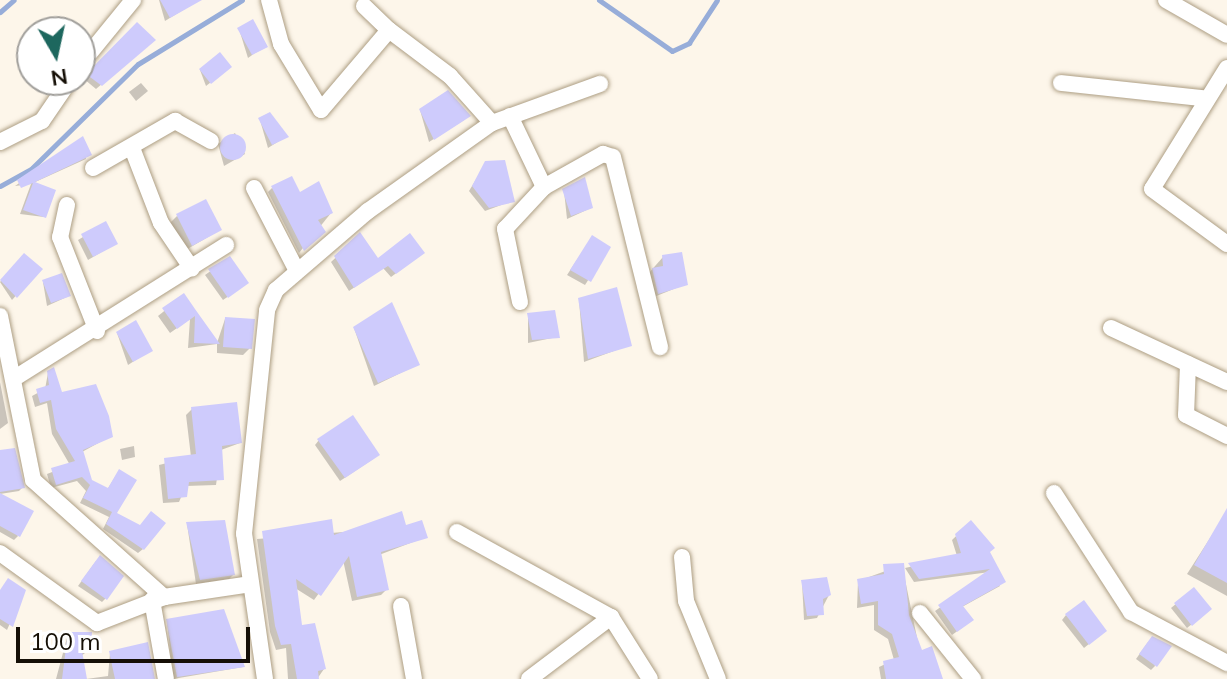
<!DOCTYPE html>
<html>
<head>
<meta charset="utf-8">
<style>
  body { margin:0 }
  #map { position:relative; width:1227px; height:679px; overflow:hidden; background:#fdf6ea; font-family:Mulish,sans-serif }
  div>[style] { position:absolute }
  .shadow>* { inset:0; background:#0003 }
  .stream>* { height:5px; margin:-2.5px; padding:0 2.5px; transform-origin:2.5px; border-radius:2.5px; background:#97add9 }
  .building>* { inset:0; background:#cecbfc }
  .round { border-radius:50% }
  .roads { filter:drop-shadow(0 0 2px #ad9e83) drop-shadow(0 0 2px #ad9e83) }
  .street>* { height:16px; margin:-8px; padding:0 8px; transform-origin:8px; border-radius:8px; background:#fff }
  span { translate:-50% -50%; white-space:nowrap; text-align:center; line-height:1.15; -webkit-text-stroke:6px #fff; paint-order:stroke }
  .north { position:absolute; left:16px; top:16px; width:80px; height:80px; box-sizing:border-box; background:#fff; border:2px solid #a19f9b; border-radius:50%; rotate:171deg; font-size:22px; font-weight:700; line-height:32px; text-align:center; color:#150f06 }
  .north::after { content:''; display:block; margin:auto; width:28px; height:36px; background:#1d675e; clip-path:polygon(50% 0,100% 100%,50% 72%,0 100%) }
  .scale { position:absolute; left:16px; top:627px; width:234px; height:36px; box-sizing:border-box; border:4px solid #150f06; border-top:0; padding-left:10px; font-size:24px; line-height:28px; white-space:nowrap; color:#150f06; -webkit-text-stroke:6px #fff; paint-order:stroke }
</style>
</head>
<body>
<div id="map">
  <div class="shadow">
    <div style="clip-path:polygon(159px 0,195px 0,196px 2px,165px 21px)"></div>
    <div style="clip-path:polygon(137px 24px,149px 44px,96px 89px,84px 79px)"></div>
    <div style="clip-path:polygon(239px 29px,265px 46px,248px 58px)"></div>
    <div style="clip-path:polygon(200px 70px,225px 71px,206px 86px)"></div>
    <div style="clip-path:polygon(141px 83px,148px 91px,136px 101px,129px 92px)"></div>
    <div style="clip-path:polygon(420px 110px,464px 120px,429px 142px)"></div>
    <div style="clip-path:polygon(260px 120px,287px 136px,268px 148px)"></div>
    <div style="clip-path:polygon(235px 133px,245px 154px,224px 166px,218px 144px)"></div>
    <div style="clip-path:polygon(82px 139px,86px 159px,33px 183px,44px 217px,20px 214px,31px 184px,15px 186px)"></div>
    <div style="clip-path:polygon(486px 163px,512px 201px,485px 211px,469px 191px)"></div>
    <div style="clip-path:polygon(272px 188px,331px 213px,299px 253px,268px 192px)"></div>
    <div style="clip-path:polygon(564px 191px,591px 208px,567px 219px)"></div>
    <div style="clip-path:polygon(177px 216px,220px 230px,184px 251px,170px 223px)"></div>
    <div style="clip-path:polygon(105px 224px,115px 244px,88px 260px,78px 240px)"></div>
    <div style="clip-path:polygon(360px 235px,378px 261px,418px 257px,391px 277px,383px 268px,349px 291px,331px 262px)"></div>
    <div style="clip-path:polygon(592px 237px,609px 248px,585px 285px,567px 275px)"></div>
    <div style="clip-path:polygon(24px 256px,40px 269px,12px 300px,0 282px)"></div>
    <div style="clip-path:polygon(663px 257px,686px 284px,654px 297px,648px 274px)"></div>
    <div style="clip-path:polygon(229px 258px,242px 287px,223px 300px,205px 275px)"></div>
    <div style="clip-path:polygon(43px 282px,69px 296px,47px 306px)"></div>
    <div style="clip-path:polygon(183px 296px,217px 343px,225px 319px,250px 348px,243px 355px,217px 353px,217px 344px,188px 348px,190px 319px,170px 333px,158px 316px)"></div>
    <div style="clip-path:polygon(579px 300px,630px 345px,584px 362px)"></div>
    <div style="clip-path:polygon(528px 315px,557px 337px,528px 343px)"></div>
    <div style="clip-path:polygon(354px 328px,417px 365px,374px 386px)"></div>
    <div style="clip-path:polygon(117px 333px,151px 350px,128px 365px)"></div>
    <div style="clip-path:polygon(48px 373px,60px 394px,111px 436px,82px 452px,90px 482px,107px 490px,115px 477px,114px 514px,143px 549px,138px 553px,103px 529px,109px 517px,80px 503px,86px 491px,77px 481px,51px 488px,47px 474px,70px 465px,52px 434px,47px 403px,35px 407px,32px 396px,45px 389px)"></div>
    <div style="clip-path:polygon(0 382px,8px 423px,0 429px)"></div>
    <div style="clip-path:polygon(192px 409px,240px 443px,221px 450px,216px 485px,186px 486px,179px 502px,163px 503px,159px 465px,191px 457px,186px 415px)"></div>
    <div style="clip-path:polygon(319px 440px,373px 459px,340px 481px,315px 445px)"></div>
    <div style="clip-path:polygon(134px 446px,135px 457px,122px 460px,120px 449px)"></div>
    <div style="clip-path:polygon(0 452px,23px 487px,19px 491px,0 494px)"></div>
    <div style="clip-path:polygon(0 508px,18px 536px,14px 540px,0 532px)"></div>
    <div style="clip-path:polygon(1221px 521px,1227px 524px,1227px 596px,1187px 574px)"></div>
    <div style="clip-path:polygon(970px 523px,1000px 586px,962px 607px,967px 624px,952px 635px,935px 611px,990px 572px,914px 582px,905px 568px,957px 556px,952px 540px)"></div>
    <div style="clip-path:polygon(187px 524px,233px 575px,229px 579px,196px 584px)"></div>
    <div style="clip-path:polygon(405px 527px,426px 537px,379px 555px,387px 589px,381px 595px,352px 601px,343px 560px,314px 600px,295px 588px,301px 627px,324px 669px,317px 679px,288px 679px,286px 648px,276px 650px,270px 632px,257px 539px)"></div>
    <div style="clip-path:polygon(96px 561px,106px 598px,102px 602px,78px 586px)"></div>
    <div style="clip-path:polygon(902px 565px,920px 652px,941px 679px,881px 679px,879px 667px,894px 660px,888px 639px,874px 630px,874px 605px,857px 608px,858px 581px)"></div>
    <div style="clip-path:polygon(802px 582px,829px 595px,817px 618px,804px 620px)"></div>
    <div style="clip-path:polygon(1194px 589px,1206px 613px,1187px 628px,1171px 608px)"></div>
    <div style="clip-path:polygon(0 591px,24px 591px,7px 630px,0 625px)"></div>
    <div style="clip-path:polygon(1066px 615px,1100px 635px,1084px 648px,1062px 620px)"></div>
    <div style="clip-path:polygon(167px 621px,243px 667px,173px 679px)"></div>
    <div style="clip-path:polygon(68px 634px,89px 650px,81px 656px,85px 679px,56px 679px)"></div>
    <div style="clip-path:polygon(1148px 642px,1155px 666px,1151px 670px,1136px 659px)"></div>
    <div style="clip-path:polygon(110px 653px,153px 679px,86px 679px,108px 676px)"></div>
  </div>
  <div class="stream">
    <div style="left:599px;top:0;width:89px;rotate:34.9deg"></div>
    <div style="left:672px;top:51px;width:19px;rotate:-25deg"></div>
    <div style="left:689px;top:43px;width:51px;rotate:-56.9deg"></div>
    <div style="left:0;top:12px;width:18px;rotate:-41deg"></div>
    <div style="left:0;top:186px;width:37px;rotate:-29deg"></div>
    <div style="left:32px;top:168px;width:148px;rotate:-44.5deg"></div>
    <div style="left:138px;top:64px;width:122px;rotate:-31.6deg"></div>
  </div>
  <div class="building">
    <div style="clip-path:polygon(160px 0,202px 0,170px 18px)"></div>
    <div style="clip-path:polygon(253px 19px,268px 47px,252px 55px,237px 28px)"></div>
    <div style="clip-path:polygon(137px 22px,156px 40px,102px 86px,86px 74px)"></div>
    <div style="clip-path:polygon(220px 52px,232px 67px,211px 84px,199px 69px)"></div>
    <div style="clip-path:polygon(448px 90px,471px 116px,434px 140px,419px 109px)"></div>
    <div style="clip-path:polygon(270px 112px,289px 137px,272px 145px,258px 118px)"></div>
    <div class="round" style="left:220px;top:134px;width:26px;height:26px"></div>
    <div style="clip-path:polygon(83px 136px,92px 155px,35px 182px,56px 190px,46px 218px,23px 210px,33px 183px,21px 188px,17px 180px)"></div>
    <div style="clip-path:polygon(505px 160px,515px 202px,489px 208px,472px 186px,485px 161px)"></div>
    <div style="clip-path:polygon(292px 176px,300px 192px,319px 181px,333px 213px,318px 220px,326px 232px,304px 251px,271px 186px)"></div>
    <div style="clip-path:polygon(585px 177px,593px 208px,571px 216px,562px 189px)"></div>
    <div style="clip-path:polygon(206px 199px,222px 230px,192px 246px,176px 214px)"></div>
    <div style="clip-path:polygon(106px 221px,118px 244px,93px 257px,81px 234px)"></div>
    <div style="clip-path:polygon(360px 232px,378px 258px,410px 233px,425px 253px,396px 274px,388px 266px,354px 288px,334px 256px)"></div>
    <div style="clip-path:polygon(592px 235px,611px 247px,591px 282px,570px 270px)"></div>
    <div style="clip-path:polygon(682px 252px,688px 285px,658px 294px,652px 268px,663px 266px,662px 255px)"></div>
    <div style="clip-path:polygon(24px 253px,43px 269px,17px 298px,0 280px)"></div>
    <div style="clip-path:polygon(230px 256px,249px 283px,228px 298px,208px 269px)"></div>
    <div style="clip-path:polygon(62px 273px,71px 296px,51px 303px,42px 280px)"></div>
    <div style="clip-path:polygon(617px 287px,632px 346px,588px 359px,578px 298px)"></div>
    <div style="clip-path:polygon(184px 293px,195px 309px,220px 344px,194px 343px,195px 316px,177px 329px,162px 308px)"></div>
    <div style="clip-path:polygon(392px 302px,420px 365px,378px 383px,353px 327px)"></div>
    <div style="clip-path:polygon(555px 310px,560px 338px,532px 340px,527px 313px)"></div>
    <div style="clip-path:polygon(225px 317px,255px 319px,252px 349px,223px 347px)"></div>
    <div style="clip-path:polygon(136px 320px,153px 351px,133px 362px,116px 332px)"></div>
    <div style="clip-path:polygon(54px 367px,62px 392px,96px 384px,109px 416px,113px 437px,83px 450px,92px 480px,108px 488px,119px 469px,137px 480px,117px 513px,140px 525px,151px 511px,166px 523px,144px 550px,106px 524px,112px 512px,83px 498px,90px 485px,82px 477px,56px 485px,51px 468px,75px 461px,56px 429px,51px 400px,40px 403px,36px 389px,49px 385px,47px 371px)"></div>
    <div style="clip-path:polygon(237px 402px,242px 443px,222px 446px,224px 480px,189px 482px,187px 497px,168px 499px,164px 458px,196px 454px,191px 407px)"></div>
    <div style="clip-path:polygon(353px 415px,380px 455px,345px 478px,317px 439px)"></div>
    <div style="clip-path:polygon(15px 448px,25px 488px,0 492px,0 450px)"></div>
    <div style="clip-path:polygon(0 493px,34px 511px,20px 537px,0 526px)"></div>
    <div style="clip-path:polygon(1227px 508px,1227px 583px,1194px 565px)"></div>
    <div style="clip-path:polygon(402px 511px,406px 525px,422px 520px,428px 538px,381px 552px,389px 590px,357px 597px,349px 556px,321px 596px,296px 579px,302px 625px,315px 623px,326px 669px,318px 671px,319px 679px,297px 679px,291px 644px,281px 645px,275px 626px,262px 531px,332px 519px,334px 535px)"></div>
    <div style="clip-path:polygon(225px 520px,235px 575px,200px 580px,186px 522px)"></div>
    <div style="clip-path:polygon(971px 520px,995px 548px,990px 552px,1006px 582px,963px 606px,974px 620px,957px 632px,938px 605px,990px 569px,919px 579px,908px 563px,961px 553px,955px 534px)"></div>
    <div style="clip-path:polygon(100px 555px,124px 576px,107px 600px,81px 581px)"></div>
    <div style="clip-path:polygon(904px 563px,909px 615px,922px 650px,932px 646px,943px 679px,886px 679px,883px 661px,899px 657px,892px 634px,878px 625px,878px 601px,861px 604px,857px 579px,884px 574px,883px 564px)"></div>
    <div style="clip-path:polygon(827px 577px,831px 595px,823px 599px,824px 615px,807px 616px,801px 580px)"></div>
    <div style="clip-path:polygon(8px 578px,26px 590px,13px 627px,0 619px,0 590px)"></div>
    <div style="clip-path:polygon(1194px 587px,1212px 609px,1192px 626px,1174px 603px)"></div>
    <div style="clip-path:polygon(1084px 600px,1107px 631px,1089px 645px,1065px 614px)"></div>
    <div style="clip-path:polygon(224px 609px,245px 667px,177px 677px,166px 619px)"></div>
    <div style="clip-path:polygon(68px 632px,92px 632px,91px 651px,82px 651px,87px 679px,62px 679px)"></div>
    <div style="clip-path:polygon(1152px 636px,1172px 646px,1157px 667px,1139px 654px)"></div>
    <div style="clip-path:polygon(148px 642px,155px 679px,115px 679px,109px 651px)"></div>
  </div>
  <div class="roads">
    <div class="street">
      <div style="left:269px;top:0;width:46px;rotate:74.7deg"></div>
      <div style="left:281px;top:44px;width:77px;rotate:58.8deg"></div>
      <div style="left:321px;top:110px;width:105px;rotate:-49.6deg"></div>
      <div style="left:389px;top:30px;width:76px;rotate:37deg"></div>
      <div style="left:450px;top:76px;width:63px;rotate:48.2deg"></div>
      <div style="left:1166px;top:0;width:70px;rotate:29.8deg"></div>
      <div style="left:364px;top:6px;width:35px;rotate:44deg"></div>
      <div style="left:80px;top:65px;width:84px;rotate:-50.8deg"></div>
      <div style="left:1227px;top:68px;width:142px;rotate:121.8deg"></div>
      <div style="left:1152px;top:189px;width:93px;rotate:36.3deg"></div>
      <div style="left:1061px;top:83px;width:142px;rotate:6.1deg"></div>
      <div style="left:510px;top:116px;width:79px;rotate:64.4deg"></div>
      <div style="left:544px;top:187px;width:68px;rotate:-29.2deg"></div>
      <div style="left:603px;top:154px;width:10px;rotate:17deg"></div>
      <div style="left:613px;top:157px;width:196px;rotate:76.1deg"></div>
      <div style="left:0;top:142px;width:47px;rotate:-26.6deg"></div>
      <div style="left:42px;top:121px;width:50px;rotate:-55.7deg"></div>
      <div style="left:132px;top:148px;width:80px;rotate:68.9deg"></div>
      <div style="left:161px;top:223px;width:55px;rotate:56deg"></div>
      <div style="left:93px;top:168px;width:95px;rotate:-29.8deg"></div>
      <div style="left:175px;top:121px;width:41px;rotate:29.1deg"></div>
      <div style="left:254px;top:188px;width:93px;rotate:62.6deg"></div>
      <div style="left:67px;top:205px;width:33px;rotate:102deg"></div>
      <div style="left:60px;top:237px;width:101px;rotate:68.5deg"></div>
      <div style="left:520px;top:302px;width:75px;rotate:-101.6deg"></div>
      <div style="left:505px;top:229px;width:57px;rotate:-47.1deg"></div>
      <div style="left:0;top:316px;width:167px;rotate:78.6deg"></div>
      <div style="left:33px;top:480px;width:176px;rotate:41.8deg"></div>
      <div style="left:1111px;top:328px;width:128px;rotate:25deg"></div>
      <div style="left:1188px;top:364px;width:51px;rotate:92.2deg"></div>
      <div style="left:1186px;top:415px;width:46px;rotate:27.1deg"></div>
      <div style="left:18px;top:376px;width:246px;rotate:-32.2deg"></div>
      <div style="left:1054px;top:493px;width:142px;rotate:57.1deg"></div>
      <div style="left:1131px;top:612px;width:109px;rotate:28deg"></div>
      <div style="left:457px;top:532px;width:176px;rotate:28.9deg"></div>
      <div style="left:611px;top:617px;width:73px;rotate:57.8deg"></div>
      <div style="left:0;top:553px;width:120px;rotate:35.8deg"></div>
      <div style="left:97px;top:623px;width:72px;rotate:-21.2deg"></div>
      <div style="left:164px;top:597px;width:88px;rotate:-8.5deg"></div>
      <div style="left:682px;top:557px;width:44px;rotate:84.8deg"></div>
      <div style="left:686px;top:601px;width:84px;rotate:67.7deg"></div>
      <div style="left:152px;top:600px;width:80px;rotate:80deg"></div>
      <div style="left:401px;top:606px;width:74px;rotate:79.9deg"></div>
      <div style="left:920px;top:613px;width:85px;rotate:51.2deg"></div>
      <div style="left:265px;top:679px;width:147px;rotate:-98.2deg"></div>
      <div style="left:244px;top:534px;width:225px;rotate:-84.1deg"></div>
      <div style="left:267px;top:310px;width:22px;rotate:-66deg"></div>
      <div style="left:276px;top:290px;width:121px;rotate:-40.7deg"></div>
      <div style="left:368px;top:211px;width:152px;rotate:-35.4deg"></div>
      <div style="left:492px;top:123px;width:115px;rotate:-19.9deg"></div>
      <div style="left:529px;top:679px;width:103px;rotate:-37.1deg"></div>
    </div>
  </div>
  <div class="north">N</div>
  <div class="scale">100 m</div>
</div>
</body>
</html>
